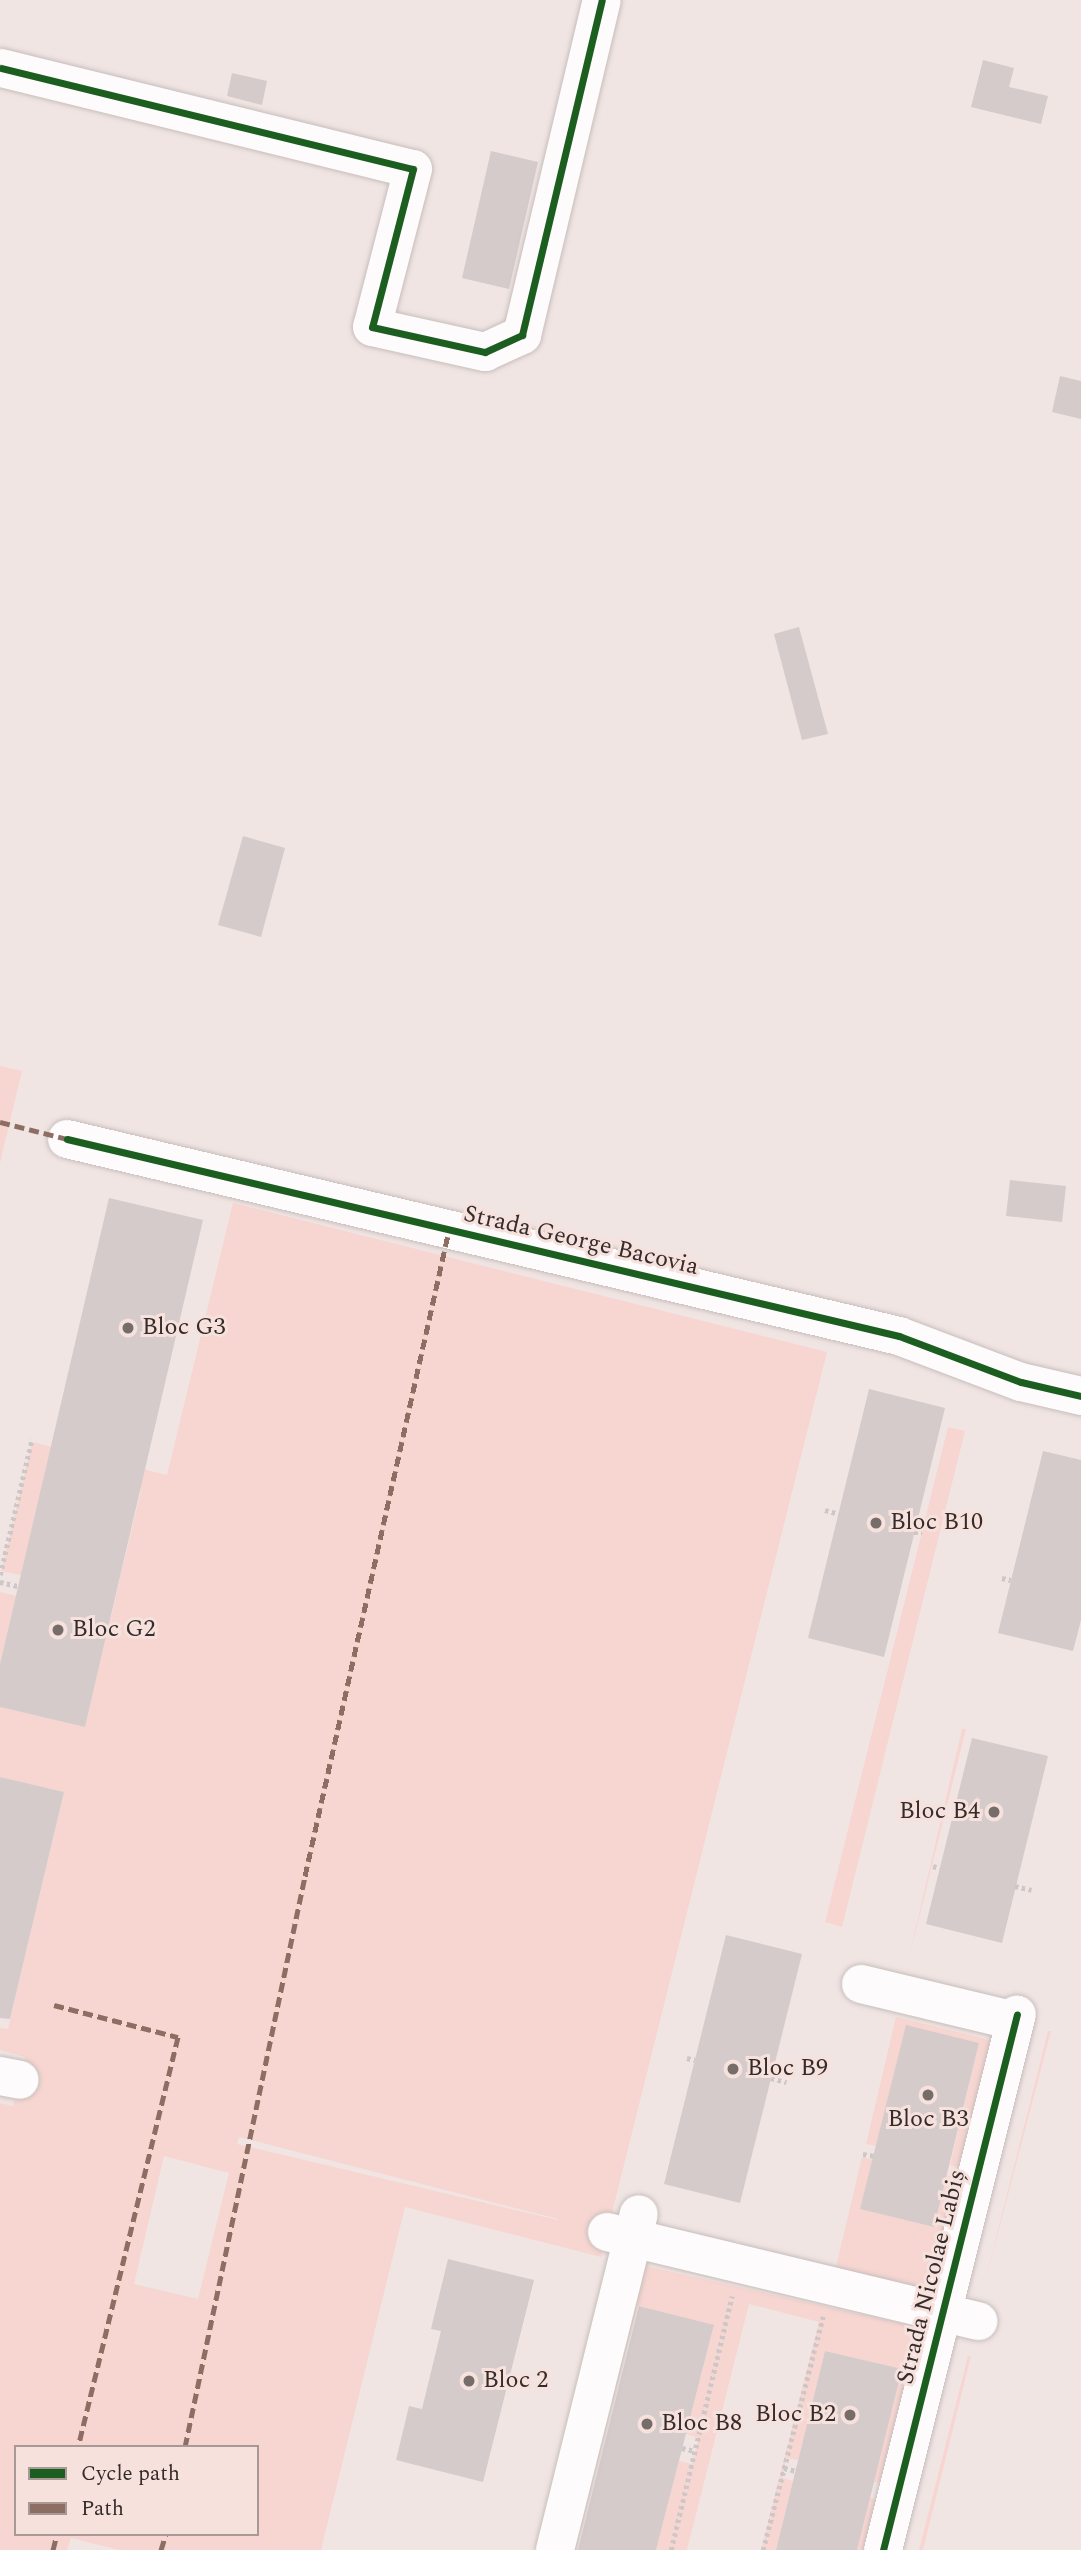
<!DOCTYPE html>
<html>
<head>
<meta charset="utf-8">
<style>
  body { margin:0 }
  #map { position:relative; width:1081px; height:2550px; overflow:hidden; background:#f0e5e3; font-family:Spectral,serif }
  div>[style] { position:absolute }
  .green>* { inset:0; background:#f7d6d1 }
  .building>* { inset:0; background:#d4cbca }
  .path>* { height:4.5px; margin-top:-2.25px; transform-origin:0; background:repeating-linear-gradient(90deg,#cbc8c7 0 3.5px,transparent 0 7px) }
  .roads { filter:drop-shadow(0 0 2px #c7bebc) drop-shadow(0 0 2px #c7bebc) }
  .minor>* { height:38px; margin:-19px; padding:0 19px; transform-origin:19px; border-radius:19px; background:#fdfbfb }
  .quiet>* { height:5px; margin-top:-2.5px; transform-origin:0; background:repeating-linear-gradient(90deg,#8d6e63 0 10px,transparent 0 15px) }
  .cycleway>* { height:7px; margin:-3.5px; padding:0 3.5px; transform-origin:3.5px; border-radius:3.5px; background:#1b5e20 }
  .dots>* { width:19px; height:19px; translate:-50% -50%; box-sizing:border-box; border:4px solid #f6e1dd; border-radius:50% }
  span { translate:-50% -50%; white-space:nowrap; text-align:center; line-height:1.15; -webkit-text-stroke:6px #f6e1dd; paint-order:stroke }
  .street-label { font-size:24px; color:#342c2b }
  .poi-label { font-size:24px; color:#342c2b }
  .left { translate:0 -50%; text-align:left }
  .right { translate:-100% -50%; text-align:right }
  .legend { position:absolute; left:14px; top:2445px; width:245px; height:91px; box-sizing:border-box; background:#f6e1dd; border:2px solid #a89996; margin:0; padding:9px 12px; list-style:none; font-size:21px; color:#342c2b }
  .legend li { display:flex; align-items:center; gap:14px; height:35px }
  .legend b { width:35px; border:2px solid #a89996 }
</style>
</head>
<body>
<div id="map">
  <div class="green">
    <div style="clip-path:polygon(0 1066px,22px 1071px,0 1163px)"></div>
    <div style="clip-path:polygon(evenodd,233px 1203px,827px 1352px,601px 2257px,405px 2207px,321px 2550px,119px 2550px,71px 2538px,67px 2550px,0 2550px,0 2103px,13px 2106px,25px 2057px,0 2050px,0 2028px,8px 2029px,64px 1792px,0 1777px,0 1707px,85px 1727px,141px 1490px,21px 1575px,1px 1571px,32px 1442px,167px 1475px,233px 1203px,239px 2137px,558px 2219px,558px 2220px,237px 2144px,239px 2137px,233px 1203px,164px 2156px,229px 2173px,198px 2299px,134px 2284px,164px 2156px,233px 1203px,16px 2447px,257px 2447px,257px 2534px,16px 2534px,16px 2447px)"></div>
    <div style="clip-path:polygon(948px 1427px,965px 1431px,842px 1927px,825px 1922px)"></div>
    <div style="clip-path:polygon(0 1592px,16px 1596px,0 1664px)"></div>
    <div style="clip-path:polygon(962px 1729px,966px 1729px,906px 1970px)"></div>
    <div style="clip-path:polygon(896px 2017px,994px 2041px,962px 2168px,950px 2165px,979px 2043px,876px 2146px,866px 2144px)"></div>
    <div style="clip-path:polygon(1048px 2031px,1051px 2031px,981px 2298px)"></div>
    <div style="clip-path:polygon(862px 2157px,873px 2160px,861px 2209px,934px 2227px,947px 2175px,959px 2179px,930px 2295px,835px 2271px)"></div>
    <div style="clip-path:polygon(636px 2264px,922px 2328px,882px 2484px,874px 2482px,902px 2369px,825px 2351px,798px 2460px,787px 2458px,782px 2477px,793px 2481px,776px 2550px,761px 2550px,819px 2322px,749px 2304px,687px 2550px,656px 2550px,679px 2461px,692px 2464px,698px 2438px,686px 2434px,714px 2326px,637px 2305px,607px 2420px,598px 2417px)"></div>
    <div style="clip-path:polygon(968px 2356px,971px 2356px,923px 2550px,919px 2550px)"></div>
    <div style="clip-path:polygon(870px 2498px,878px 2500px,866px 2550px,857px 2550px)"></div>
  </div>
  <div class="building">
    <div style="clip-path:polygon(983px 60px,1014px 68px,1009px 87px,1048px 96px,1041px 124px,971px 107px)"></div>
    <div style="clip-path:polygon(232px 73px,267px 81px,262px 105px,227px 96px)"></div>
    <div style="clip-path:polygon(491px 151px,538px 162px,509px 289px,462px 278px)"></div>
    <div style="clip-path:polygon(1060px 376px,1081px 381px,1081px 419px,1052px 412px)"></div>
    <div style="clip-path:polygon(799px 627px,828px 734px,802px 740px,774px 634px)"></div>
    <div style="clip-path:polygon(243px 836px,285px 848px,261px 937px,218px 925px)"></div>
    <div style="clip-path:polygon(1010px 1180px,1066px 1186px,1062px 1222px,1006px 1216px)"></div>
    <div style="clip-path:polygon(109px 1198px,203px 1220px,85px 1727px,0 1707px,0 1664px)"></div>
    <div style="clip-path:polygon(869px 1389px,945px 1408px,884px 1657px,808px 1638px)"></div>
    <div style="clip-path:polygon(1043px 1451px,1081px 1460px,1081px 1620px,1073px 1651px,998px 1633px)"></div>
    <div style="clip-path:polygon(972px 1738px,1048px 1756px,1002px 1943px,926px 1924px)"></div>
    <div style="clip-path:polygon(0 1777px,64px 1792px,10px 2019px,0 2018px)"></div>
    <div style="clip-path:polygon(726px 1935px,802px 1954px,740px 2203px,664px 2184px)"></div>
    <div style="clip-path:polygon(906px 2025px,979px 2043px,934px 2227px,860px 2209px)"></div>
    <div style="clip-path:polygon(448px 2259px,534px 2280px,483px 2482px,396px 2460px,409px 2406px,422px 2409px,441px 2331px,431px 2329px)"></div>
    <div style="clip-path:polygon(639px 2306px,714px 2325px,656px 2550px,578px 2550px)"></div>
    <div style="clip-path:polygon(825px 2351px,902px 2369px,874px 2482px,857px 2550px,776px 2550px)"></div>
  </div>
  <div class="path">
    <div style="left:825px;top:1510px;width:15px;rotate:16deg"></div>
    <div style="left:914px;top:1533px;width:8px"></div>
    <div style="left:0;top:1575px;width:140px;rotate:-76.8deg"></div>
    <div style="left:1002px;top:1578px;width:9px;rotate:13deg"></div>
    <div style="left:0;top:1582px;width:18px;rotate:13deg"></div>
    <div style="left:933px;top:1866px;width:7px;rotate:16deg"></div>
    <div style="left:1015px;top:1886px;width:17px;rotate:13deg"></div>
    <div style="left:687px;top:2058px;width:8px;rotate:14deg"></div>
    <div style="left:771px;top:2078px;width:16px;rotate:15deg"></div>
    <div style="left:863px;top:2154px;width:11px;rotate:10deg"></div>
    <div style="left:682px;top:2448px;width:13px;rotate:13deg"></div>
    <div style="left:784px;top:2468px;width:12px;rotate:14deg"></div>
    <div style="left:671px;top:2550px;width:261px;rotate:-76.5deg"></div>
    <div style="left:763px;top:2550px;width:241px;rotate:-75.6deg"></div>
  </div>
  <div class="roads">
    <div class="minor">
      <div style="left:1px;top:68px;width:424px;rotate:13.8deg"></div>
      <div style="left:413px;top:169px;width:163px;rotate:104.5deg"></div>
      <div style="left:372px;top:327px;width:116px;rotate:12.5deg"></div>
      <div style="left:485px;top:352px;width:41px;rotate:-24.7deg"></div>
      <div style="left:522px;top:335px;width:344px;rotate:-76.6deg"></div>
      <div style="left:67px;top:1139px;width:855px;rotate:13.32deg"></div>
      <div style="left:899px;top:1336px;width:130px;rotate:20.7deg"></div>
      <div style="left:1021px;top:1382px;width:62px;rotate:13.1deg"></div>
      <div style="left:861px;top:1984px;width:158px;rotate:13.5deg"></div>
      <div style="left:0;top:2076px;width:20px;rotate:11deg"></div>
      <div style="left:607px;top:2232px;width:382px;rotate:13.5deg"></div>
      <div style="left:555px;top:2550px;width:346px;rotate:-76deg"></div>
      <div style="left:883px;top:2550px;width:552px;rotate:-75.96deg"></div>
    </div>
  </div>
  <div class="quiet">
    <div style="left:0;top:1122px;width:69px;rotate:14.2deg"></div>
    <div style="left:54px;top:2005px;width:128px;rotate:14.5deg"></div>
    <div style="left:178px;top:2037px;width:422px;rotate:103.7deg"></div>
    <div style="left:185px;top:2447px;width:583px;rotate:-78.13deg"></div>
    <div style="left:305px;top:1876px;width:662px;rotate:-77.43deg"></div>
    <div style="left:53px;top:2550px;width:16px;rotate:-76deg"></div>
    <div style="left:161px;top:2550px;width:17px;rotate:-73deg"></div>
  </div>
  <div class="cycleway">
    <div style="left:1px;top:68px;width:424px;rotate:13.8deg"></div>
    <div style="left:413px;top:169px;width:163px;rotate:104.5deg"></div>
    <div style="left:372px;top:327px;width:116px;rotate:12.5deg"></div>
    <div style="left:485px;top:352px;width:41px;rotate:-24.7deg"></div>
    <div style="left:522px;top:335px;width:344px;rotate:-76.6deg"></div>
    <div style="left:67px;top:1139px;width:855px;rotate:13.32deg"></div>
    <div style="left:899px;top:1336px;width:130px;rotate:20.7deg"></div>
    <div style="left:1021px;top:1382px;width:62px;rotate:13.1deg"></div>
    <div style="left:883px;top:2550px;width:552px;rotate:-75.96deg"></div>
  </div>
  <div class="dots">
    <div style="left:128px;top:1328px;background:#766d6b"></div>
    <div style="left:876px;top:1523px;background:#766d6b"></div>
    <div style="left:58px;top:1630px;background:#766d6b"></div>
    <div style="left:994px;top:1812px;background:#766d6b"></div>
    <div style="left:733px;top:2069px;background:#766d6b"></div>
    <div style="left:928px;top:2095px;background:#766d6b"></div>
    <div style="left:469px;top:2381px;background:#766d6b"></div>
    <div style="left:850px;top:2415px;background:#766d6b"></div>
    <div style="left:647px;top:2424px;background:#766d6b"></div>
  </div>
  <div class="street-label">
    <span style="left:581px;top:1241px;rotate:13deg">Strada George Bacovia</span>
    <span style="left:932px;top:2277px;rotate:-76deg">Strada Nicolae Labiș</span>
  </div>
  <div class="poi-label">
    <span class="left" style="left:142px;top:1328px">Bloc G3</span>
    <span class="left" style="left:890px;top:1523px">Bloc B10</span>
    <span class="left" style="left:72px;top:1630px">Bloc G2</span>
    <span class="right" style="left:980px;top:1812px">Bloc B4</span>
    <span class="left" style="left:747px;top:2069px">Bloc B9</span>
    <span style="left:928px;top:2120px">Bloc B3</span>
    <span class="left" style="left:483px;top:2381px">Bloc 2</span>
    <span class="right" style="left:836px;top:2415px">Bloc B2</span>
    <span class="left" style="left:661px;top:2424px">Bloc B8</span>
  </div>
  <ul class="legend">
  <li><b style="height:9px;background:#1b5e20"></b>Cycle path</li>
  <li><b style="height:9px;background:#8d6e63"></b>Path</li>
  </ul>
</div>
</body>
</html>
